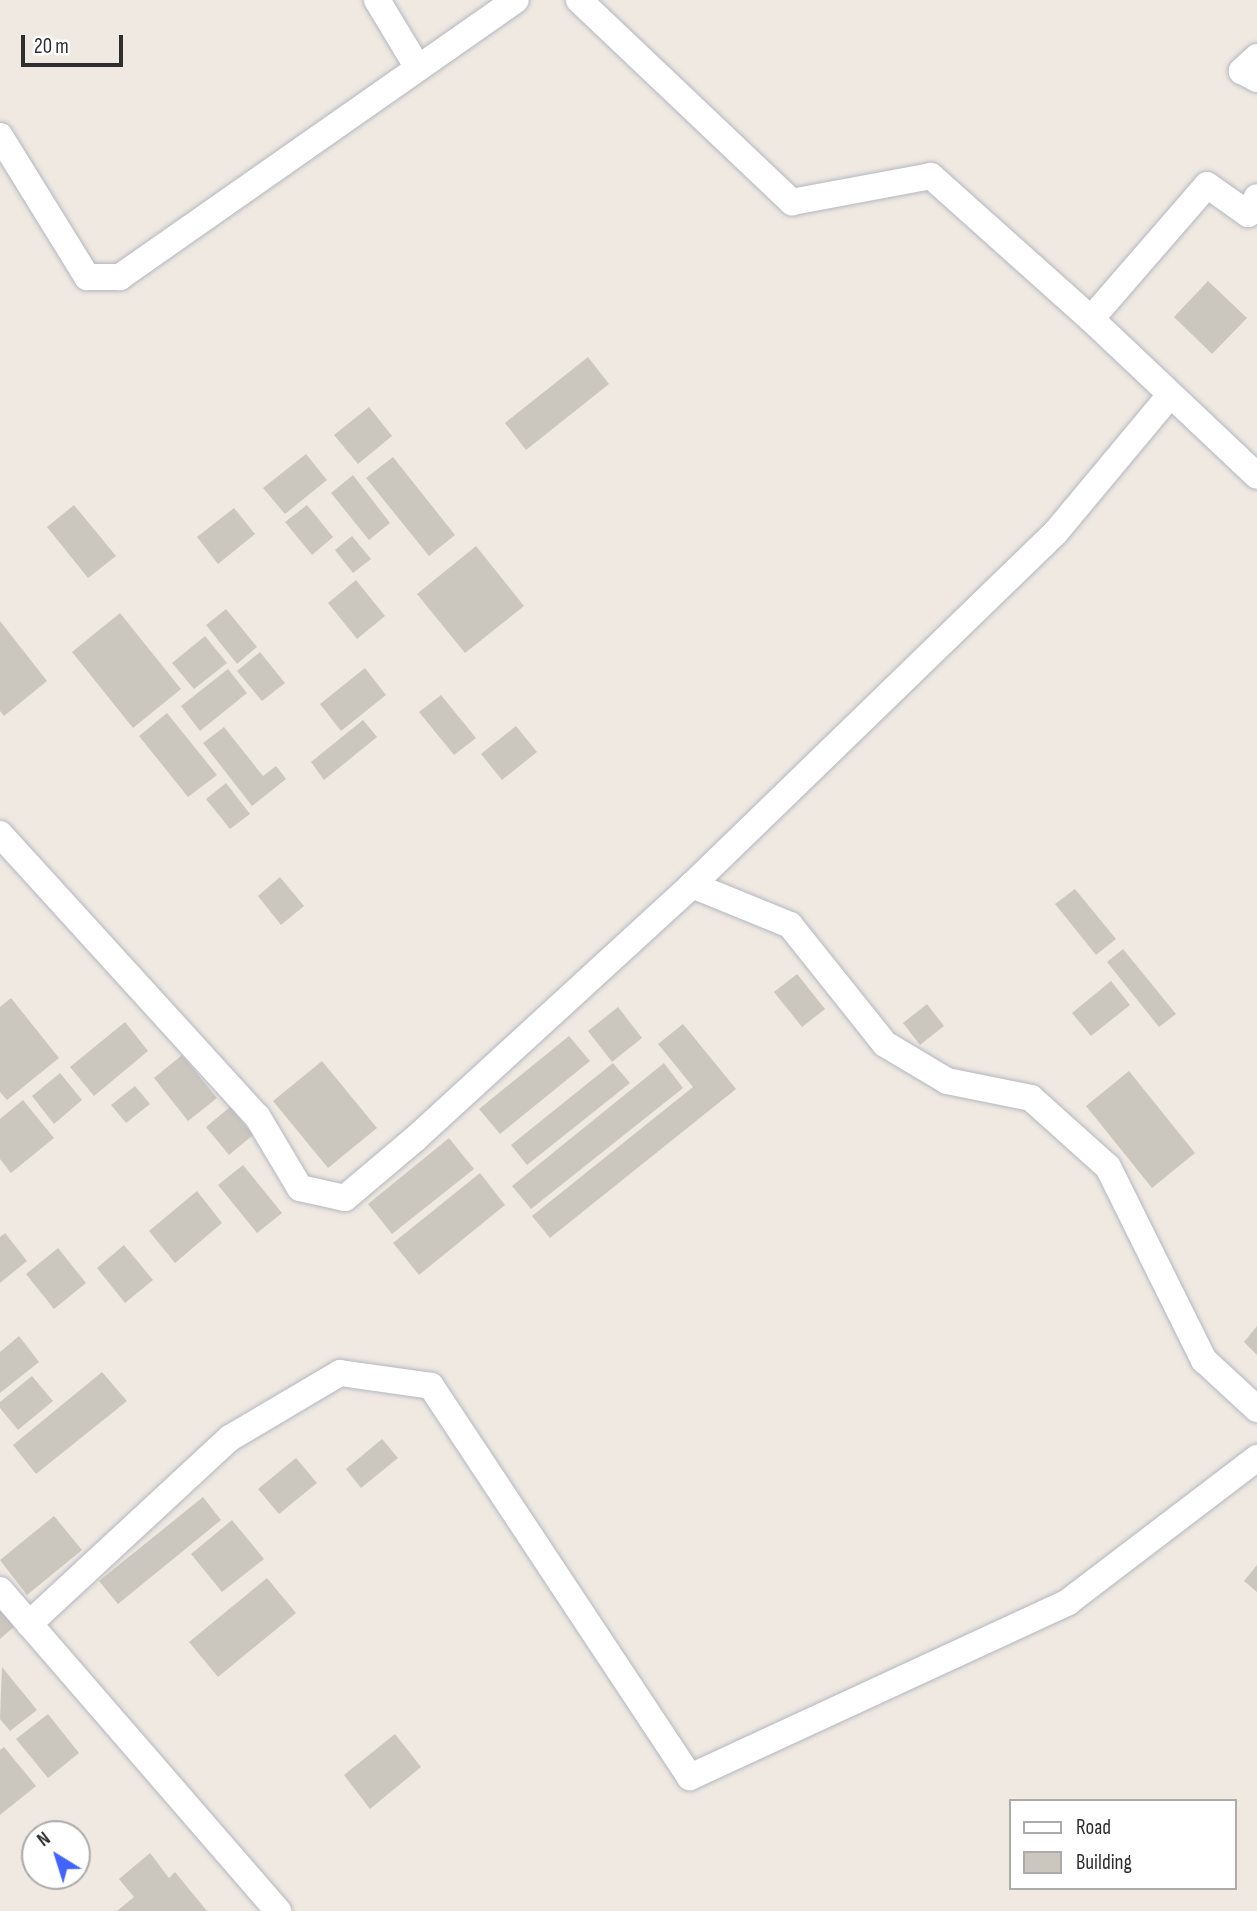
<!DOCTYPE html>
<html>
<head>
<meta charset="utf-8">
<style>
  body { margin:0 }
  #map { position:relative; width:1257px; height:1911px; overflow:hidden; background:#efe9e1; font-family:"Sofia Sans Condensed",sans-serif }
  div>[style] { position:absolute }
  .building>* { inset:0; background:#cbc7bf }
  .roads { filter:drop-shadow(0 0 2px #b4b7c1) drop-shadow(0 0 2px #b4b7c1) }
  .minor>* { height:26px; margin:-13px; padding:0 13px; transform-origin:13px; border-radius:13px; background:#fff }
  span { translate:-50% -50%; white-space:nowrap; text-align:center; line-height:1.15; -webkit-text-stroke:6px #fff; paint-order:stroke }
  .legend { position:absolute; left:1009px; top:1799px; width:228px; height:91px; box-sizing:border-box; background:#fff; border:2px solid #ababab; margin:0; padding:9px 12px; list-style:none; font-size:21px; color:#2e2e2e }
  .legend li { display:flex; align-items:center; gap:14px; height:35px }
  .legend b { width:35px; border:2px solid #ababab }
  .north { position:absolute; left:21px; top:1820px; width:70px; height:70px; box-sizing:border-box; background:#fff; border:2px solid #ababab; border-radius:50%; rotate:322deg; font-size:19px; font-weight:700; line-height:28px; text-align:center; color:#2e2e2e }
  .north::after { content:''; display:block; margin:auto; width:24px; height:32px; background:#4264fb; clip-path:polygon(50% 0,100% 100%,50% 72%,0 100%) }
  .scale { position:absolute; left:21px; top:35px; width:102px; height:32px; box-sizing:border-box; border:4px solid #2e2e2e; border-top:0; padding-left:9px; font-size:21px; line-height:24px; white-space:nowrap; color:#2e2e2e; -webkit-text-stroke:5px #fff; paint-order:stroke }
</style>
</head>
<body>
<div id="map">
  <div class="building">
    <div style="clip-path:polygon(1208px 281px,1247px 318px,1212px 354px,1174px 317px)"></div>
    <div style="clip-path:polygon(588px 357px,609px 384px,526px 450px,505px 423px)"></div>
    <div style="clip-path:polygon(369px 407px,392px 436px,358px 464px,334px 435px)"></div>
    <div style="clip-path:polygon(306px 454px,327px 480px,285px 514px,263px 488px)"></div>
    <div style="clip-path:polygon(393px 457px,455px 535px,429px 556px,366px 478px)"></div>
    <div style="clip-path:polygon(353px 475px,390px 523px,369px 540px,331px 493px)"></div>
    <div style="clip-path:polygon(74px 505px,116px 556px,88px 578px,47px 527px)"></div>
    <div style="clip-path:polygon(307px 505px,333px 537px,312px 555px,285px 522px)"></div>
    <div style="clip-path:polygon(234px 508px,255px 534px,218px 564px,197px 537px)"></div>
    <div style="clip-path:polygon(352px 536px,371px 559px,353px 573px,335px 550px)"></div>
    <div style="clip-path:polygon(476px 546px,524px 606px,465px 653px,417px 594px)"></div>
    <div style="clip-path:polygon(356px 580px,385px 616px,357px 639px,328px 603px)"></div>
    <div style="clip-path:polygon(226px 609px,257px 647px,237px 664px,206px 625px)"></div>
    <div style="clip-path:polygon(120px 613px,181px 689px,133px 728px,72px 652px)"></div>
    <div style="clip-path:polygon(0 621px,47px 681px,4px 716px,0 711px)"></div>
    <div style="clip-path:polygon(205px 636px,227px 663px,194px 689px,172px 663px)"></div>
    <div style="clip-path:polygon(260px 652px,285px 683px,262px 701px,237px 671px)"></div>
    <div style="clip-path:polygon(365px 668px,386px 695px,341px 731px,320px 704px)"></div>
    <div style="clip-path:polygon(228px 669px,247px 693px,200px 731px,181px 706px)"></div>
    <div style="clip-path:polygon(441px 695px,476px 738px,454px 755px,419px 712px)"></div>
    <div style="clip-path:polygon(167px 713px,217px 775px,188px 797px,139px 736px)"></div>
    <div style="clip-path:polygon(363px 720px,377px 737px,324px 780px,311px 762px)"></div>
    <div style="clip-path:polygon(516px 726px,537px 752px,502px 780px,481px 754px)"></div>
    <div style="clip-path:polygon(224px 727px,263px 776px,276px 766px,286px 779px,252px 806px,203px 743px)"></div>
    <div style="clip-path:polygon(226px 783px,250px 814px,230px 829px,206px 799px)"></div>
    <div style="clip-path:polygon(280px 877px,304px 906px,281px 925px,258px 896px)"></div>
    <div style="clip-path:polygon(1075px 889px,1116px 939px,1096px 955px,1055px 904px)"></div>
    <div style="clip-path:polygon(1123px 949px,1176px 1014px,1159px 1027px,1107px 962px)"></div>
    <div style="clip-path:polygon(797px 974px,825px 1009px,802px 1027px,774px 992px)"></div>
    <div style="clip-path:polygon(1111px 981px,1130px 1005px,1091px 1036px,1072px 1013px)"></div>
    <div style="clip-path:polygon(11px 998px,59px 1058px,7px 1100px,0 1092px,0 1007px)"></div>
    <div style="clip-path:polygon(927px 1004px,944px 1026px,920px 1045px,903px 1023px)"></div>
    <div style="clip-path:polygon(618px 1007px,642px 1038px,612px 1062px,588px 1031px)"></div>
    <div style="clip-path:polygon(125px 1022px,148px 1051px,94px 1096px,70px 1067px)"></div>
    <div style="clip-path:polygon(683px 1024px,736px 1089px,550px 1238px,532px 1216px,693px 1087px,658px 1044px)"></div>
    <div style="clip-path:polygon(569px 1036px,590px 1061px,500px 1134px,479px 1109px)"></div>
    <div style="clip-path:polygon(182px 1055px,217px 1098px,188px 1121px,154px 1078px)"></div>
    <div style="clip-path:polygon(322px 1061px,377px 1128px,328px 1168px,273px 1101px)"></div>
    <div style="clip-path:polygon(613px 1063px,630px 1083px,527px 1165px,511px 1145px)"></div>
    <div style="clip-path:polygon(664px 1063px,683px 1088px,531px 1209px,512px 1186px)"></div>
    <div style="clip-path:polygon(1129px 1071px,1195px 1153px,1152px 1188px,1086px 1106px)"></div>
    <div style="clip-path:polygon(60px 1073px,82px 1100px,54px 1124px,32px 1096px)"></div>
    <div style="clip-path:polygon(135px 1086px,150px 1104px,126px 1123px,111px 1105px)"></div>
    <div style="clip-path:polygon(23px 1100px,54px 1138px,11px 1173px,0 1159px,0 1119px)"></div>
    <div style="clip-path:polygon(230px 1107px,253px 1135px,229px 1155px,206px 1127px)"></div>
    <div style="clip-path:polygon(449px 1138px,474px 1169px,392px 1234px,368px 1204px)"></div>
    <div style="clip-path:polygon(243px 1165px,282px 1213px,257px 1233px,218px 1185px)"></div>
    <div style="clip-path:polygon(480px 1173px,505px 1205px,419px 1275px,393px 1243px)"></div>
    <div style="clip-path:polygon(197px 1191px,222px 1223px,175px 1263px,149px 1231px)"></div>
    <div style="clip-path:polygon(5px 1233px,27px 1261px,0 1283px,0 1237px)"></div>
    <div style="clip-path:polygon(124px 1245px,153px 1280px,125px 1303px,97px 1268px)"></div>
    <div style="clip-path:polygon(58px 1248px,86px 1283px,54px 1309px,26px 1274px)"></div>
    <div style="clip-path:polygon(1257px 1326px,1257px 1355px,1244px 1342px)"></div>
    <div style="clip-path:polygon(19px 1336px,39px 1362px,0 1393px,0 1352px)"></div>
    <div style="clip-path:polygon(102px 1372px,127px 1401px,36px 1474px,13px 1445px)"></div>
    <div style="clip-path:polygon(32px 1376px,53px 1401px,18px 1430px,0 1408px,0 1402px)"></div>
    <div style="clip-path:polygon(382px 1439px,398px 1458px,361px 1488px,346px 1469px)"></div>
    <div style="clip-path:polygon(296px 1458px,317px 1483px,279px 1514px,258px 1489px)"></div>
    <div style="clip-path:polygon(203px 1497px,221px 1520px,118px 1604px,99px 1581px)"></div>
    <div style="clip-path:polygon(54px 1516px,82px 1550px,27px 1595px,0 1560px)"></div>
    <div style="clip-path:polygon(232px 1520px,264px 1559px,222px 1592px,191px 1554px)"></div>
    <div style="clip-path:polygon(1257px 1565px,1257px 1592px,1244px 1581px)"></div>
    <div style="clip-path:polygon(267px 1578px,296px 1613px,218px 1677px,189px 1642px)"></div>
    <div style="clip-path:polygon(0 1608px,15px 1626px,0 1639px)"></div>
    <div style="clip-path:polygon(2px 1667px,37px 1710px,10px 1731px,0 1719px)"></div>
    <div style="clip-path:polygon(48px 1714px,79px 1753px,48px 1778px,16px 1739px)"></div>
    <div style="clip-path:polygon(395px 1734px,421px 1767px,370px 1809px,344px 1775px)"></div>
    <div style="clip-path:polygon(4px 1747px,36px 1786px,0 1815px,0 1750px)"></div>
    <div style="clip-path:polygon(150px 1853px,169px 1878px,175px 1872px,207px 1911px,117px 1911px,134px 1897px,119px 1879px)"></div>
  </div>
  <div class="roads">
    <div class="minor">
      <div style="left:377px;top:0;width:79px;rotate:58.9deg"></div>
      <div style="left:579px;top:0;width:294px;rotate:43.5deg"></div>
      <div style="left:792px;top:202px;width:141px;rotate:-10.6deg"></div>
      <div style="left:931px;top:176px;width:215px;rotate:41.8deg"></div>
      <div style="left:1091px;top:319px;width:228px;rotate:43.4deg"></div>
      <div style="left:1257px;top:57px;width:21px;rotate:137deg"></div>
      <div style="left:1242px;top:71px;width:17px;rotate:28deg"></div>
      <div style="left:0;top:136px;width:166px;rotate:58.3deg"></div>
      <div style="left:87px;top:277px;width:33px"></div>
      <div style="left:120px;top:277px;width:483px;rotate:-35deg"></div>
      <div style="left:1091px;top:319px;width:177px;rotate:-49.1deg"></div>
      <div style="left:1207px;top:185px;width:50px;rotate:35.3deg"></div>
      <div style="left:1248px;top:214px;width:19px;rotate:-62deg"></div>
      <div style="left:0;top:834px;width:382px;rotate:47.7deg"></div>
      <div style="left:257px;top:1116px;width:84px;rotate:59.2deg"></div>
      <div style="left:300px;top:1188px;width:46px;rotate:12.5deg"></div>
      <div style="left:345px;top:1198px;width:93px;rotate:-40.2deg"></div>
      <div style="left:416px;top:1138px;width:374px;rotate:-42.5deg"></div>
      <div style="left:692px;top:885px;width:507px;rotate:-44.12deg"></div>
      <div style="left:1056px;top:532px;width:178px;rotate:-50.2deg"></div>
      <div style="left:692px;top:885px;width:106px;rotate:22.2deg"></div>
      <div style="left:790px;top:925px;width:152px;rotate:51.4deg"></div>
      <div style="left:885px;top:1044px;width:72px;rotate:30.8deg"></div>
      <div style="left:947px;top:1081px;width:86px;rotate:11.4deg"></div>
      <div style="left:1031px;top:1098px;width:103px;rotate:41.9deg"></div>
      <div style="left:1108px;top:1167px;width:216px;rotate:63.6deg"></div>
      <div style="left:1204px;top:1360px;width:72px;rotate:42.8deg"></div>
      <div style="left:0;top:1590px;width:425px;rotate:49.1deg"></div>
      <div style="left:29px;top:1624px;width:274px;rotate:-42.8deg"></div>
      <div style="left:230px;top:1438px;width:128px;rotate:-30.6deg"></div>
      <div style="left:340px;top:1373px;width:92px;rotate:8.1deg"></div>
      <div style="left:431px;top:1386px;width:469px;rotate:56.5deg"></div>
      <div style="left:690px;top:1777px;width:417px;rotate:-24.8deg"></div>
      <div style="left:1068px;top:1602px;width:238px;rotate:-37.3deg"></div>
    </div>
  </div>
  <ul class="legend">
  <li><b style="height:9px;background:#fff"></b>Road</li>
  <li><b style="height:19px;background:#cbc7bf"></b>Building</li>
  </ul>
  <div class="north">N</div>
  <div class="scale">20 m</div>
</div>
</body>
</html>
